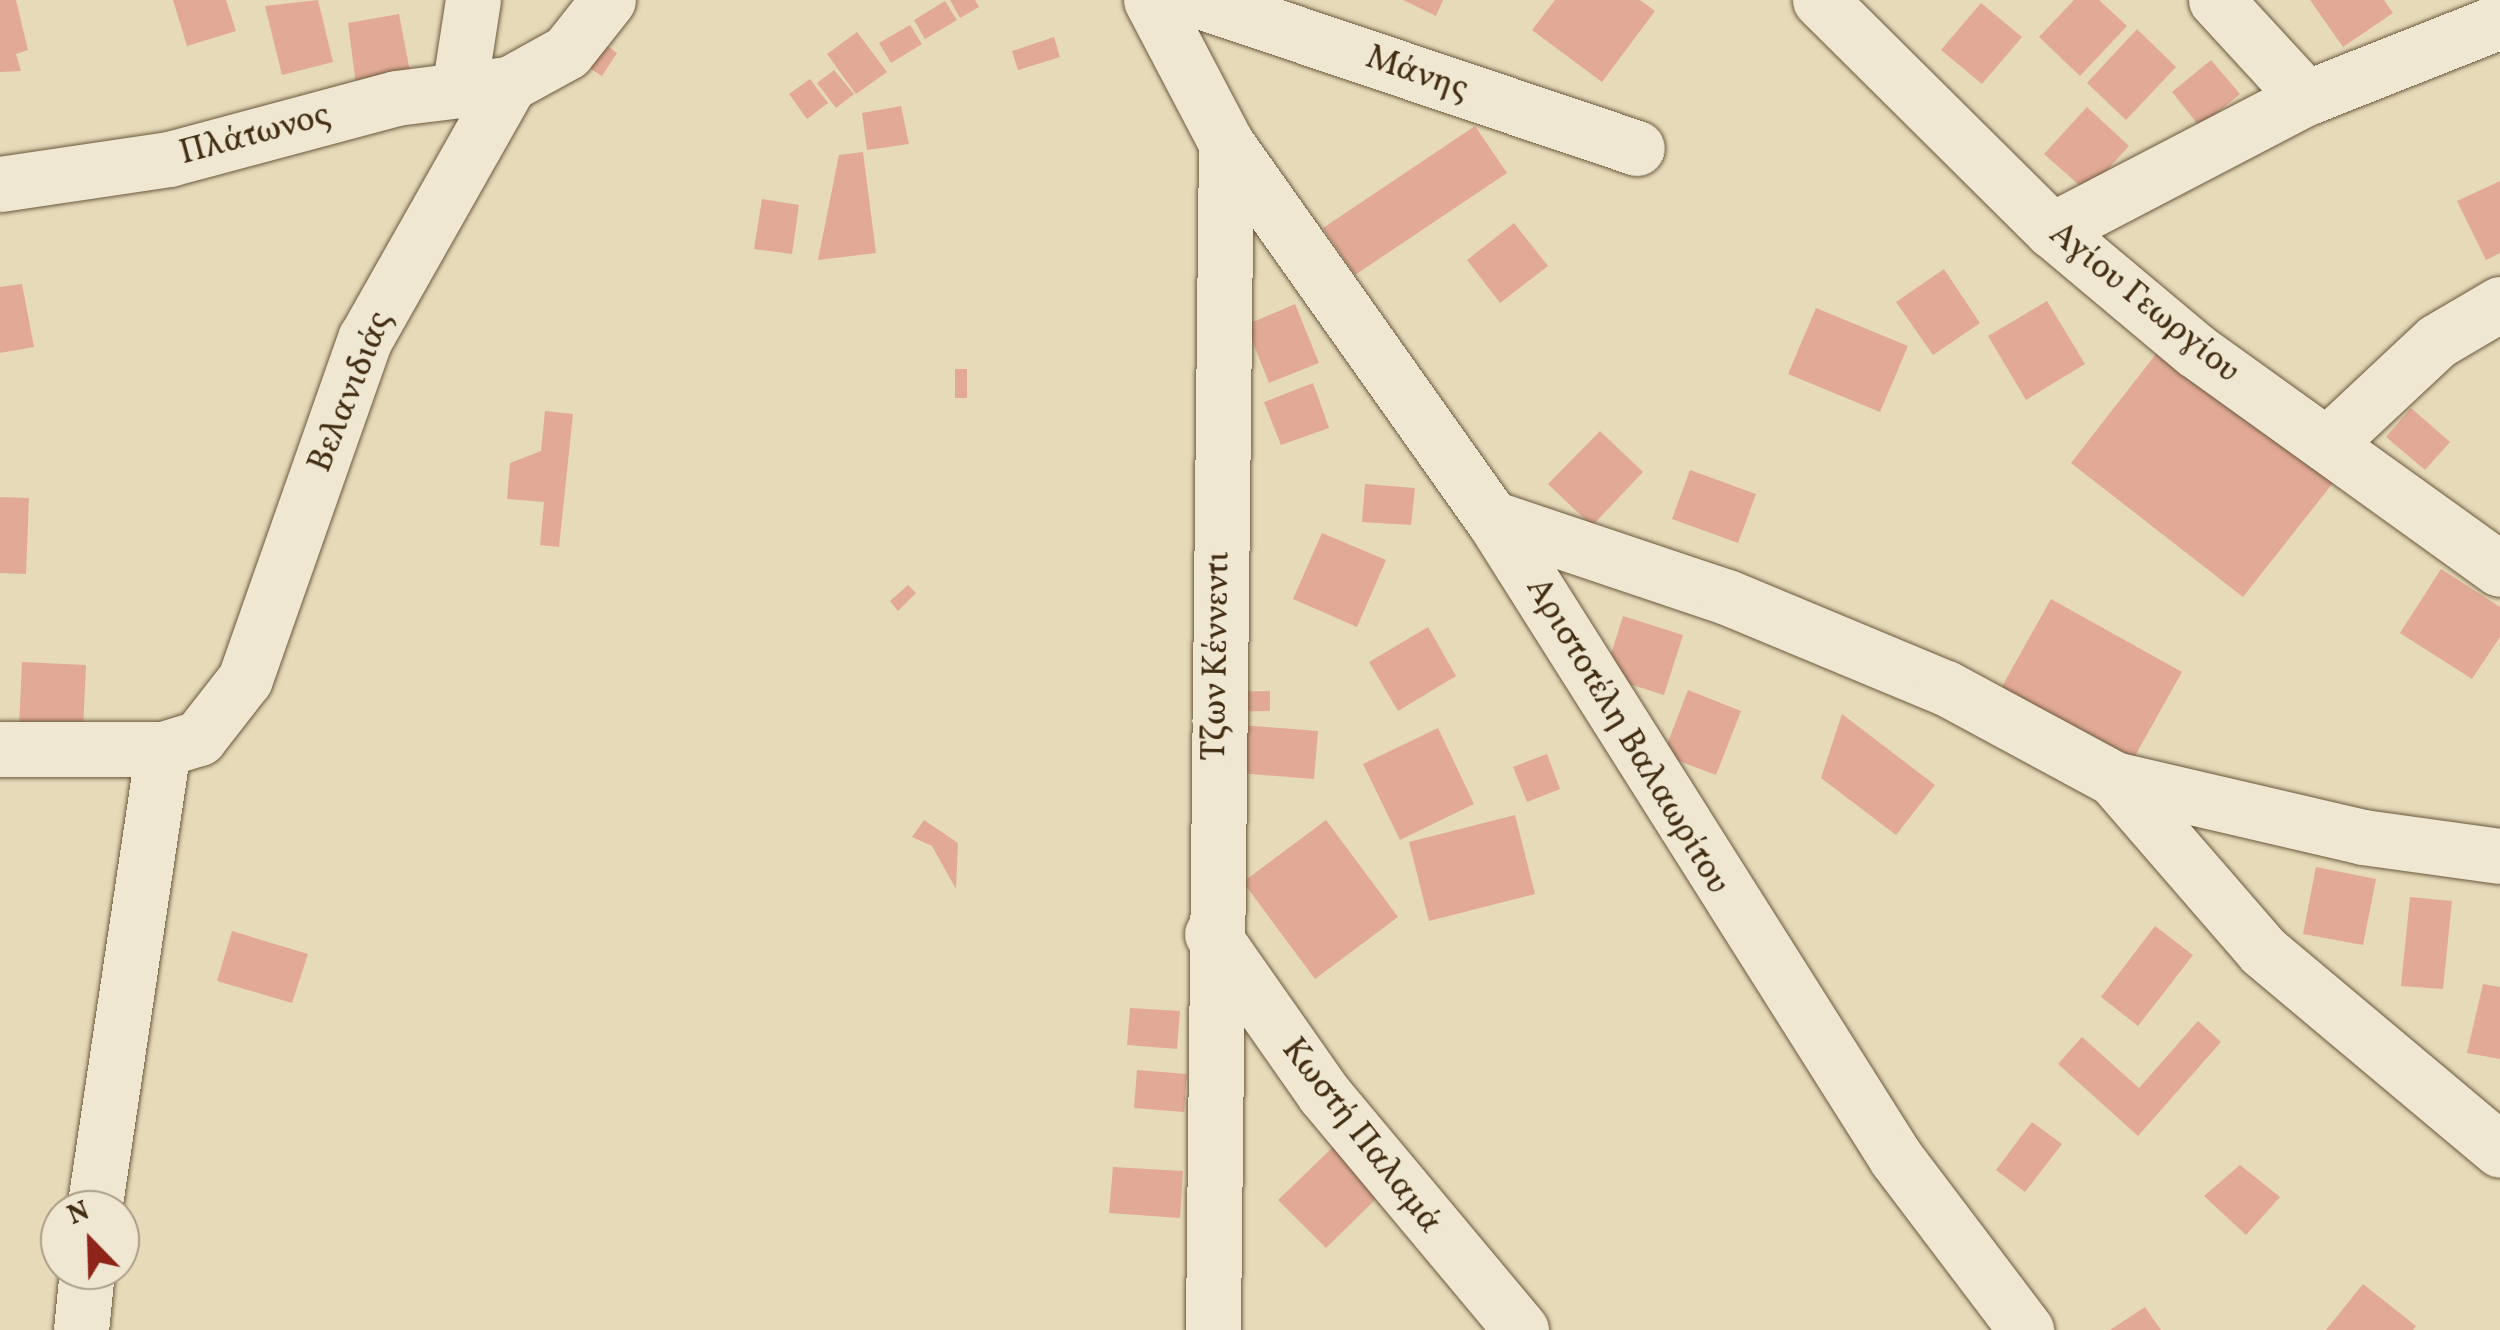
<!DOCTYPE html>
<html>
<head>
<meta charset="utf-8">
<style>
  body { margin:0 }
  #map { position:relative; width:2500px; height:1330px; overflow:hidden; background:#e6dab9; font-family:Vollkorn,serif }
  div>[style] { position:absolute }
  .building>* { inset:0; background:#e2aa96 }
  .roads { filter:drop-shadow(0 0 2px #6c593d) drop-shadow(0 0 2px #6c593d) }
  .minor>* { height:55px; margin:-27.5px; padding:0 27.5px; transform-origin:27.5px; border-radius:27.5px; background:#efe7d2 }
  span { translate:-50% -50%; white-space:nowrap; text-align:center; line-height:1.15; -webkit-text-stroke:10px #efe7d2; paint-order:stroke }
  .street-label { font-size:35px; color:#432e14 }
  .north { position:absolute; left:40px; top:1190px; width:100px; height:100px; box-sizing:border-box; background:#efe7d2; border:2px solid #aa9d86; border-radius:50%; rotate:337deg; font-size:28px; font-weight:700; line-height:40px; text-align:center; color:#432e14 }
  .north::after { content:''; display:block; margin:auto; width:35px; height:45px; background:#8f2418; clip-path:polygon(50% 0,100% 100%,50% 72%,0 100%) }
</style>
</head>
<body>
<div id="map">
  <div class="building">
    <div style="clip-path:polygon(0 0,16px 0,28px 50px,16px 54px,21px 71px,0 72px)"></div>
    <div style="clip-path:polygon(173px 0,226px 0,236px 31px,187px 46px)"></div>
    <div style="clip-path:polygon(318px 0,333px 62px,282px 75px,265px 6px)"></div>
    <div style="clip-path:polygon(950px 0,975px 0,979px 7px,960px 18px)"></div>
    <div style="clip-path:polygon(1403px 0,1443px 0,1436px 16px)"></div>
    <div style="clip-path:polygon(1555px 0,1640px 0,1655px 11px,1602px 82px,1532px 30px)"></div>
    <div style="clip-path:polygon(2074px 0,2099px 0,2127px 26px,2080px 76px,2039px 37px)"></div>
    <div style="clip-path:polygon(2310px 0,2384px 0,2393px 13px,2343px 47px)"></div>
    <div style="clip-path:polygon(945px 1px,957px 20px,925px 39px,914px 20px)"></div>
    <div style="clip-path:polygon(1981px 3px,2022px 37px,1982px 84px,1941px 50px)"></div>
    <div style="clip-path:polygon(399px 14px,411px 77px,356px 85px,348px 23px)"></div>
    <div style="clip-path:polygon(910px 25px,922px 44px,891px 63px,879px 43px)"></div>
    <div style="clip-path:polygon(2137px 29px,2176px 67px,2126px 120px,2087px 83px)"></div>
    <div style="clip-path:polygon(857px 32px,887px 72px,856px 94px,827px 54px)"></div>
    <div style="clip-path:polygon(1054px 37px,1060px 57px,1018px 70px,1012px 51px)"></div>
    <div style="clip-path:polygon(602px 42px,617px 53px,602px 76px,586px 66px)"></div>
    <div style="clip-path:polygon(2211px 60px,2240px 94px,2200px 127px,2172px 92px)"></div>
    <div style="clip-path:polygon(834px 70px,854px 94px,836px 108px,817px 83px)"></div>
    <div style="clip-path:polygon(810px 79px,828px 103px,807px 119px,789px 94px)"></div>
    <div style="clip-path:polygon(901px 106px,909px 144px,867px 150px,862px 113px)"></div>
    <div style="clip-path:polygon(2087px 107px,2129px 146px,2087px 192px,2044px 154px)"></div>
    <div style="clip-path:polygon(1475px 126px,1507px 173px,1355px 275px,1323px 228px)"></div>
    <div style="clip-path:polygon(863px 152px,876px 253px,818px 260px,839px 155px)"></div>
    <div style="clip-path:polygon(2500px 181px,2500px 253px,2486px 260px,2457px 201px)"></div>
    <div style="clip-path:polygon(762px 199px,799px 205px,792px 254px,754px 249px)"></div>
    <div style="clip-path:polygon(1514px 223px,1548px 266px,1500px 303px,1467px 260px)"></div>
    <div style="clip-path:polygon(1944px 269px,1980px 323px,1933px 355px,1896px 302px)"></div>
    <div style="clip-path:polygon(22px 284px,34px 347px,0 353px,0 287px)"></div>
    <div style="clip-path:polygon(2047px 301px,2085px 364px,2026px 400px,1988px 336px)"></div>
    <div style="clip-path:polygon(1295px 304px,1319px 363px,1269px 383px,1246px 325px)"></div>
    <div style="clip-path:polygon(1816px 308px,1908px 346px,1880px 412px,1788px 374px)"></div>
    <div style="clip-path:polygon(2163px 345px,2336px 479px,2243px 597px,2071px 463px)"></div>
    <div style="clip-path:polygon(955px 369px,967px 369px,967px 398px,955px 398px)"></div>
    <div style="clip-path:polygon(1313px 383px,1329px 428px,1281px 445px,1264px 402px)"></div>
    <div style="clip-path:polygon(2411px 408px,2450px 442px,2425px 470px,2386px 437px)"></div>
    <div style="clip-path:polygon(545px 411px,573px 414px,559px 547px,540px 545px,544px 502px,507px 499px,510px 463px,541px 451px)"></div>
    <div style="clip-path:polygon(1600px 431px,1643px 472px,1592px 526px,1548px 484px)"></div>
    <div style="clip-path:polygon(1690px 470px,1756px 494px,1738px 543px,1672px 519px)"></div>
    <div style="clip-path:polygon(1365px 484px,1415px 488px,1411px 525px,1362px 522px)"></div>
    <div style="clip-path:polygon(0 497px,29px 498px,26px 574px,0 573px)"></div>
    <div style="clip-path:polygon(1322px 533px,1386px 560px,1357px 627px,1293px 599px)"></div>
    <div style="clip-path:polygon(2441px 569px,2500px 607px,2500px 637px,2472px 679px,2400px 633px)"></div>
    <div style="clip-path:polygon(908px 585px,916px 593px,898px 611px,890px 601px)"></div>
    <div style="clip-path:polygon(2051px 599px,2182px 672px,2131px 763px,2000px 690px)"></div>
    <div style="clip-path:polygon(1623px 616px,1683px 635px,1664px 695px,1604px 676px)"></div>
    <div style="clip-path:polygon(1428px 627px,1456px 676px,1398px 711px,1369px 662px)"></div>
    <div style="clip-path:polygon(22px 662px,86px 665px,83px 730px,19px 728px)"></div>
    <div style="clip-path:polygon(1688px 690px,1741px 711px,1716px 775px,1663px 755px)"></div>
    <div style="clip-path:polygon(1270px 691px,1270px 711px,1223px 712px,1223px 692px)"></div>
    <div style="clip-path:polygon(1842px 714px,1935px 785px,1896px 835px,1821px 778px)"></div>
    <div style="clip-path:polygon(1241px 725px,1318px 731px,1314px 779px,1238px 773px)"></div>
    <div style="clip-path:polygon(1438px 728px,1474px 804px,1400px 840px,1363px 764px)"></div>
    <div style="clip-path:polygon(1547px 754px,1560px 789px,1527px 802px,1513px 767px)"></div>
    <div style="clip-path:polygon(1515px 815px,1535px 894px,1429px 921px,1409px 842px)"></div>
    <div style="clip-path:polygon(924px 820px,958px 843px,956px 889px,932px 846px,912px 837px)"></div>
    <div style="clip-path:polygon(1326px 820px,1398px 917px,1315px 979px,1243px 882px)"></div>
    <div style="clip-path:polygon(2316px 867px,2376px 879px,2363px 945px,2303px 934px)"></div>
    <div style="clip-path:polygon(2410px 897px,2452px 901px,2443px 989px,2401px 986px)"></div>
    <div style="clip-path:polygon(2155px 926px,2193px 955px,2138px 1026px,2101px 997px)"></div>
    <div style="clip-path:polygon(232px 931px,308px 954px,292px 1003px,217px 981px)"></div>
    <div style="clip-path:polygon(2483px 984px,2500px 987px,2500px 1059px,2467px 1053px)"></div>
    <div style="clip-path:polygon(1130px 1008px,1180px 1011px,1177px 1049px,1127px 1045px)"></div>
    <div style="clip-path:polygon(2198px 1021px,2221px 1042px,2138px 1136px,2058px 1064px,2082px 1037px,2139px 1088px)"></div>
    <div style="clip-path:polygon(1137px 1070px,1187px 1074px,1184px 1112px,1134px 1108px)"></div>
    <div style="clip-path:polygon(2032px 1122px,2062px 1144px,2025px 1192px,1996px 1170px)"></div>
    <div style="clip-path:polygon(1334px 1146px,1381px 1194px,1326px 1248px,1278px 1200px)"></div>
    <div style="clip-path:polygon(2240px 1165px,2280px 1197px,2246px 1235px,2204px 1196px)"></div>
    <div style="clip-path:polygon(1113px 1167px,1183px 1171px,1180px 1218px,1109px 1213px)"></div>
    <div style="clip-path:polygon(2363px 1284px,2416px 1326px,2413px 1330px,2326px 1330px)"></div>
    <div style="clip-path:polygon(2145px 1307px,2161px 1330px,2110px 1330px)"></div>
  </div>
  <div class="roads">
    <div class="minor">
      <div style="left:1151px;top:0;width:161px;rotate:62.3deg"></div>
      <div style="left:1226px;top:143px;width:1187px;rotate:90.63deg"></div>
      <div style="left:1197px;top:0;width:464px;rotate:18.6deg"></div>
      <div style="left:1820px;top:0;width:327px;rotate:44.8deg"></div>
      <div style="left:2052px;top:230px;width:187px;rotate:40deg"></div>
      <div style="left:2195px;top:350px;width:375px;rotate:35.7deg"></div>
      <div style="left:2216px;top:0;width:133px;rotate:47.4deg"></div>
      <div style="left:459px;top:90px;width:91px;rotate:-81.2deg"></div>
      <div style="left:1226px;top:143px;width:460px;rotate:54.7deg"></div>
      <div style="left:1492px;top:518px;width:757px;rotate:57.74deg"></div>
      <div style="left:1896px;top:1158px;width:216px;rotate:52.9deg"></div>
      <div style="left:0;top:184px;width:171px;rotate:-8.4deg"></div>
      <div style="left:169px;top:159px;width:235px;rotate:-15deg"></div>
      <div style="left:396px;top:98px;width:114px;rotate:-7.1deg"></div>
      <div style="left:2052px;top:230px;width:286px;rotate:-27.5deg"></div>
      <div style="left:2306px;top:98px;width:209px;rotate:-21.6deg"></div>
      <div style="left:2328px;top:443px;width:149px;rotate:-43.1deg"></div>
      <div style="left:2437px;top:341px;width:73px;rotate:-30.4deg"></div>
      <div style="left:1492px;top:518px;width:248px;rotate:18.6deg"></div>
      <div style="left:1727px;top:597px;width:237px;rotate:22.6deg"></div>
      <div style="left:1946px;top:688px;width:191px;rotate:28.4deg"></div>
      <div style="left:2114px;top:779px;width:228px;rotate:49.1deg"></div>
      <div style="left:2263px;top:951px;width:309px;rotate:40deg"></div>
      <div style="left:0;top:749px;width:163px"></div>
      <div style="left:2114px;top:779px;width:256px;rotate:13.1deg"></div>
      <div style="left:2363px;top:837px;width:138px;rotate:7.9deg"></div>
      <div style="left:1212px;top:934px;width:195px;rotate:55deg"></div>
      <div style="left:1324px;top:1094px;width:307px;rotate:50.1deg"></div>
      <div style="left:94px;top:1210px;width:466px;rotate:-81.5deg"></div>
      <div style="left:163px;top:749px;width:38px;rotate:-17deg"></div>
      <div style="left:199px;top:738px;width:75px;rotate:-52.1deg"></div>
      <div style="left:245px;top:679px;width:361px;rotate:-70.6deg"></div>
      <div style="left:365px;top:339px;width:293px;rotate:-60.5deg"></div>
      <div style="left:509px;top:84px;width:66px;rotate:-28.9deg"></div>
      <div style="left:567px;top:52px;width:66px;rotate:-51.7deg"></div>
      <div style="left:81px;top:1330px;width:60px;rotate:-84.3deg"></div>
    </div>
  </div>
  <div class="street-label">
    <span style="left:1417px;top:74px;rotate:19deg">Μάνης</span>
    <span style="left:255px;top:135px;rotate:-15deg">Πλάτωνος</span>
    <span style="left:2144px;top:303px;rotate:39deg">Αγίου Γεωργίου</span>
    <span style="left:351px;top:392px;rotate:-68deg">Βελανιδιάς</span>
    <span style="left:1217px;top:656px;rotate:-89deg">Τζων Κέννεντι</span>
    <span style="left:1627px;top:736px;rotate:59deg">Αριστοτέλη Βαλαωρίτου</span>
    <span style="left:1361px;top:1136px;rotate:52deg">Κωστή Παλαμά</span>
  </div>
  <div class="north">N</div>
</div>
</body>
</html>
